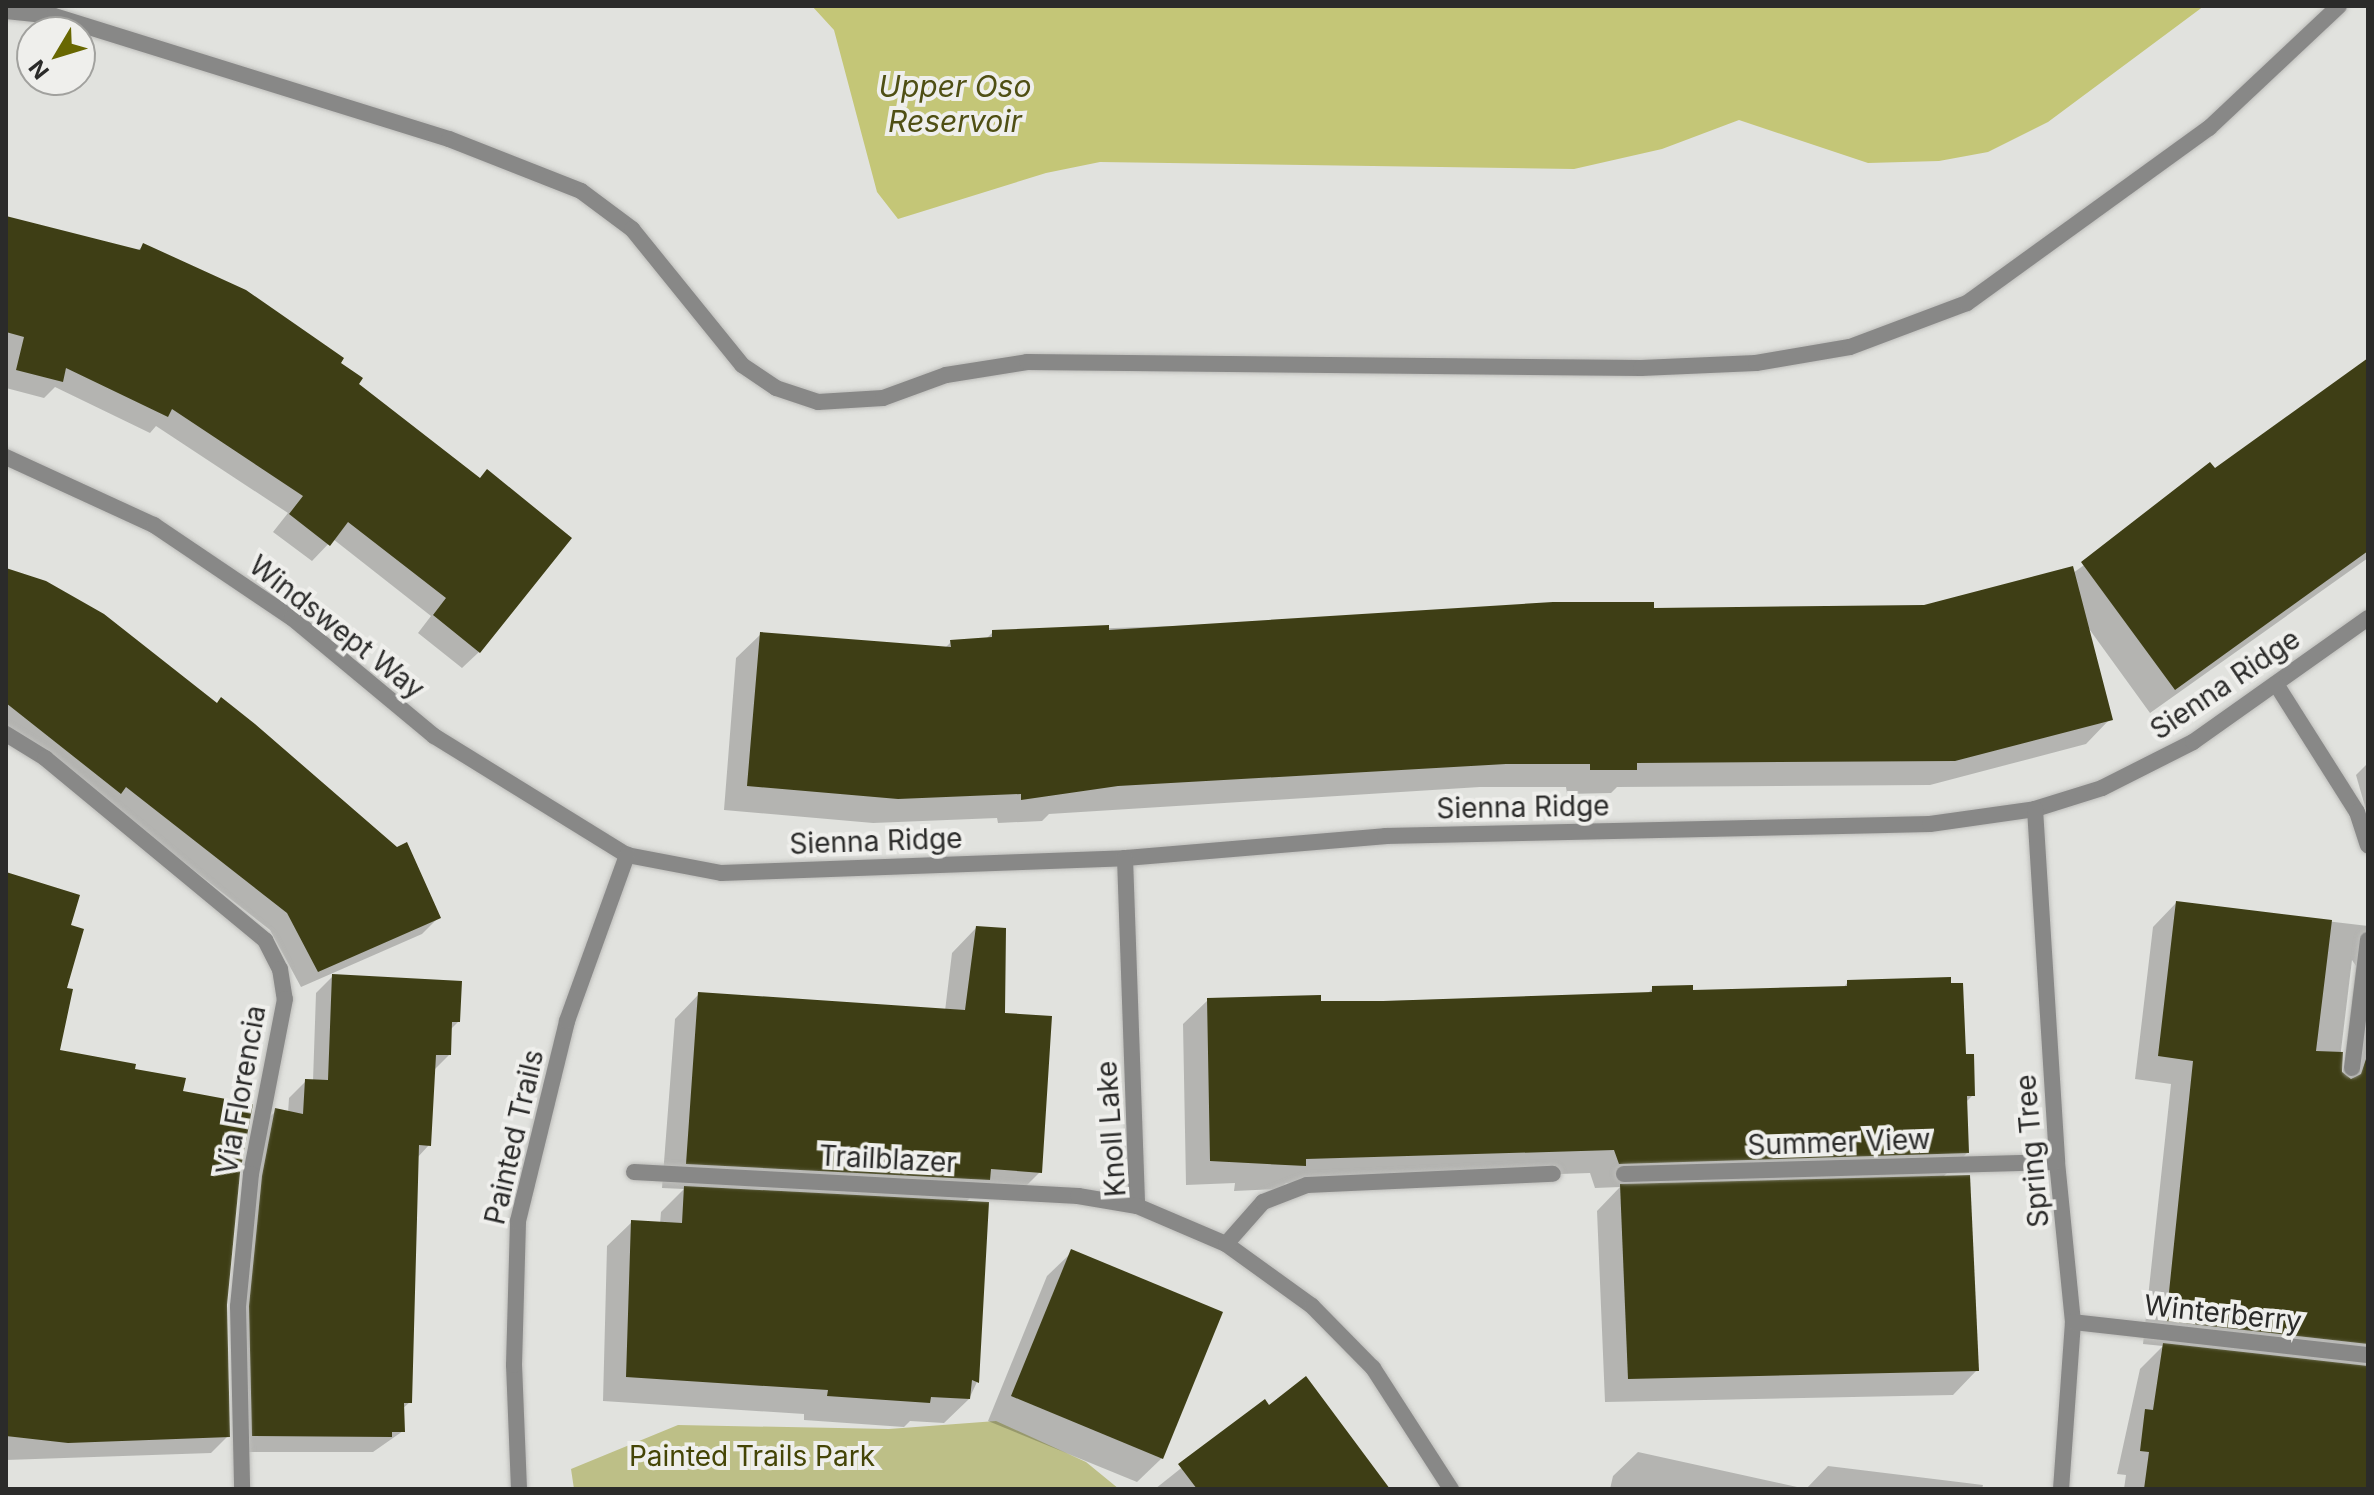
<!DOCTYPE html>
<html>
<head>
<meta charset="utf-8">
<style>
  body { margin:0 }
  #map { position:relative; width:2374px; height:1495px; overflow:hidden; background:#e1e2de; font-family:Inter,sans-serif }
  div>[style] { position:absolute }
  .green>* { inset:0; background:#bdbf87 }
  .water>* { inset:0; background:#c4c677 }
  .shadow>* { inset:0; background:#0003 }
  .building>* { inset:0; background:#3e3e15 }
  .roads { filter:drop-shadow(0 0 2px #bdbdba) drop-shadow(0 0 2px #bdbdba) }
  .lane>* { height:16px; margin:-8px; padding:0 8px; transform-origin:8px; border-radius:8px; background:#888887 }
  .street>* { height:16px; margin:-8px; padding:0 8px; transform-origin:8px; border-radius:8px; background:#888887 }
  span { translate:-50% -50%; white-space:nowrap; text-align:center; line-height:1.15; -webkit-text-stroke:8px #efefec; paint-order:stroke }
  .street-label { font-size:28px; color:#2b2b2a }
  .park-label { font-size:28px; color:#454506 }
  .water-label { font-size:30px; color:#4f4f14; font-style:italic }
  .frame { position:absolute; inset:0; border:8px solid #2b2b2a; pointer-events:none }
  .north { position:absolute; left:16px; top:16px; width:80px; height:80px; box-sizing:border-box; background:#efefec; border:2px solid #a1a19e; border-radius:50%; rotate:232deg; font-size:22px; font-weight:700; line-height:32px; text-align:center; color:#2b2b2a }
  .north::after { content:''; display:block; margin:auto; width:28px; height:36px; background:#686701; clip-path:polygon(50% 0,100% 100%,50% 72%,0 100%) }
</style>
</head>
<body>
<div id="map">
  <div class="green">
    <div style="clip-path:polygon(996px 1421px,1086px 1462px,1119px 1489px,574px 1489px,571px 1469px,678px 1425px,889px 1429px)"></div>
  </div>
  <div class="water">
    <div style="clip-path:polygon(812px 6px,2204px 6px,2048px 122px,1988px 152px,1939px 161px,1868px 163px,1739px 120px,1662px 149px,1574px 169px,1100px 162px,1046px 173px,898px 219px,877px 192px,834px 30px)"></div>
  </div>
  <div class="shadow">
    <div style="clip-path:polygon(6px 218px,137px 251px,144px 245px,338px 363px,356px 384px,479px 652px,462px 668px,418px 633px,431px 616px,333px 539px,312px 561px,273px 532px,288px 513px,156px 426px,150px 433px,55px 387px,44px 398px,6px 388px)"></div>
    <div style="clip-path:polygon(2368px 362px,2368px 558px,2150px 713px,2087px 626px,2110px 719px,2086px 744px,1930px 785px,1617px 787px,1611px 793px,1567px 794px,1566px 787px,1480px 787px,1049px 814px,1042px 821px,998px 823px,997px 818px,873px 823px,724px 810px,736px 658px,761px 634px,944px 649px,951px 642px,985px 640px,993px 632px,1652px 610px,1924px 607px,2073px 573px)"></div>
    <div style="clip-path:polygon(6px 571px,438px 918px,422px 934px,301px 987px,270px 930px,108px 803px,15px 739px,6px 745px)"></div>
    <div style="clip-path:polygon(2368px 763px,2368px 817px,2356px 775px)"></div>
    <div style="clip-path:polygon(6px 884px,69px 927px,57px 1051px,133px 1070px,181px 1093px,238px 1173px,225px 1305px,228px 1436px,211px 1453px,6px 1460px)"></div>
    <div style="clip-path:polygon(evenodd,2176px 903px,2368px 926px,2368px 1489px,2124px 1489px,2126px 1475px,2117px 1474px,2140px 1369px,2163px 1346px,2143px 1344px,2171px 1084px,2135px 1079px,2153px 927px,2176px 903px,2352px 960px,2356px 966px,2343px 1072px,2339px 1067px,2352px 960px)"></div>
    <div style="clip-path:polygon(976px 928px,1040px 1172px,1016px 1196px,974px 1194px,965px 1203px,977px 1382px,969px 1399px,944px 1423px,910px 1421px,904px 1427px,804px 1420px,804px 1414px,603px 1401px,607px 1246px,632px 1222px,660px 1224px,661px 1212px,684px 1189px,662px 1188px,675px 1019px,699px 994px,945px 1011px,952px 953px)"></div>
    <div style="clip-path:polygon(333px 976px,458px 1022px,450px 1030px,449px 1055px,434px 1070px,429px 1145px,417px 1158px,410px 1402px,402px 1409px,403px 1431px,373px 1452px,236px 1452px,246px 1194px,259px 1127px,276px 1111px,288px 1113px,289px 1098px,306px 1081px,313px 1081px,316px 993px)"></div>
    <div style="clip-path:polygon(1848px 982px,1964px 1056px,1973px 1095px,1965px 1103px,1967px 1153px,1942px 1178px,1977px 1370px,1953px 1395px,1605px 1402px,1597px 1211px,1620px 1187px,1595px 1188px,1590px 1173px,1286px 1183px,1280px 1189px,1234px 1191px,1235px 1183px,1186px 1185px,1183px 1024px,1208px 1000px,1319px 1003px,1647px 994px,1653px 988px,1692px 993px,1843px 988px)"></div>
    <div style="clip-path:polygon(1072px 1252px,1162px 1458px,1137px 1482px,988px 1421px,1047px 1276px)"></div>
    <div style="clip-path:polygon(1264px 1402px,1387px 1489px,1155px 1489px)"></div>
    <div style="clip-path:polygon(1638px 1452px,1806px 1489px,1828px 1466px,1983px 1485px,1982px 1489px,1610px 1489px,1613px 1476px)"></div>
  </div>
  <div class="building">
    <div style="clip-path:polygon(6px 216px,140px 250px,143px 243px,246px 290px,344px 358px,341px 363px,363px 378px,359px 384px,480px 478px,487px 469px,572px 538px,480px 653px,433px 615px,446px 598px,348px 522px,330px 546px,289px 514px,303px 496px,172px 409px,168px 417px,66px 368px,63px 382px,16px 370px,24px 337px,6px 332px)"></div>
    <div style="clip-path:polygon(2368px 358px,2368px 551px,2175px 690px,2081px 562px,2210px 462px,2215px 468px)"></div>
    <div style="clip-path:polygon(2073px 566px,2113px 720px,1955px 761px,1637px 763px,1637px 770px,1590px 770px,1590px 764px,1506px 764px,1118px 786px,1021px 800px,1021px 794px,898px 799px,747px 786px,760px 632px,951px 647px,950px 640px,992px 637px,992px 630px,1109px 625px,1109px 630px,1553px 602px,1654px 602px,1654px 608px,1924px 605px)"></div>
    <div style="clip-path:polygon(6px 568px,46px 581px,104px 614px,217px 703px,221px 697px,255px 724px,397px 847px,407px 842px,441px 918px,318px 972px,287px 913px,126px 787px,121px 794px,6px 703px)"></div>
    <div style="clip-path:polygon(6px 872px,80px 895px,71px 925px,84px 929px,67px 988px,73px 989px,60px 1050px,136px 1064px,135px 1069px,186px 1078px,183px 1091px,253px 1104px,240px 1173px,227px 1305px,230px 1437px,68px 1443px,6px 1436px)"></div>
    <div style="clip-path:polygon(2176px 901px,2332px 920px,2316px 1051px,2343px 1052px,2342px 1072px,2351px 1079px,2361px 1074px,2368px 1053px,2368px 1344px,2166px 1321px,2193px 1061px,2158px 1056px)"></div>
    <div style="clip-path:polygon(976px 926px,1006px 928px,1005px 1013px,1052px 1016px,1042px 1173px,991px 1169px,990px 1180px,686px 1164px,698px 992px,965px 1010px)"></div>
    <div style="clip-path:polygon(332px 974px,462px 981px,460px 1022px,452px 1022px,451px 1055px,436px 1055px,431px 1146px,419px 1145px,412px 1403px,404px 1403px,405px 1432px,392px 1432px,392px 1437px,252px 1436px,249px 1306px,262px 1176px,275px 1108px,303px 1114px,305px 1079px,328px 1080px)"></div>
    <div style="clip-path:polygon(1951px 977px,1951px 983px,1963px 983px,1966px 1054px,1974px 1054px,1975px 1096px,1967px 1096px,1969px 1153px,1619px 1164px,1614px 1150px,1306px 1159px,1306px 1166px,1210px 1161px,1207px 998px,1321px 995px,1321px 1001px,1383px 1001px,1652px 992px,1652px 986px,1693px 985px,1693px 990px,1847px 986px,1847px 980px)"></div>
    <div style="clip-path:polygon(1970px 1175px,1979px 1371px,1628px 1379px,1620px 1184px)"></div>
    <div style="clip-path:polygon(684px 1186px,989px 1202px,979px 1383px,972px 1380px,970px 1399px,931px 1397px,930px 1403px,827px 1396px,828px 1390px,626px 1377px,631px 1220px,682px 1223px)"></div>
    <div style="clip-path:polygon(1071px 1249px,1223px 1312px,1163px 1459px,1011px 1396px)"></div>
    <div style="clip-path:polygon(2163px 1343px,2368px 1366px,2368px 1489px,2144px 1489px,2149px 1452px,2140px 1451px,2145px 1409px,2153px 1410px)"></div>
    <div style="clip-path:polygon(1306px 1376px,1390px 1489px,1197px 1489px,1178px 1464px,1265px 1399px,1269px 1405px)"></div>
  </div>
  <div class="roads">
    <div class="lane">
      <div style="left:6px;top:11px;width:48px;rotate:5.9deg"></div>
      <div style="left:54px;top:16px;width:414px;rotate:17.3deg"></div>
      <div style="left:449px;top:139px;width:142px;rotate:21.5deg"></div>
      <div style="left:581px;top:191px;width:64px;rotate:36.7deg"></div>
      <div style="left:632px;top:229px;width:175px;rotate:51deg"></div>
      <div style="left:742px;top:365px;width:41px;rotate:34.1deg"></div>
      <div style="left:776px;top:388px;width:44px;rotate:18.4deg"></div>
      <div style="left:818px;top:402px;width:65px;rotate:-3.5deg"></div>
      <div style="left:883px;top:398px;width:67px;rotate:-20.1deg"></div>
      <div style="left:946px;top:375px;width:82px;rotate:-9.1deg"></div>
      <div style="left:1027px;top:362px;width:614px;rotate:0.56deg"></div>
      <div style="left:1641px;top:368px;width:115px;rotate:-2.5deg"></div>
      <div style="left:1756px;top:363px;width:95px;rotate:-9.7deg"></div>
      <div style="left:1850px;top:347px;width:125px;rotate:-20.6deg"></div>
      <div style="left:1967px;top:303px;width:299px;rotate:-35.9deg"></div>
      <div style="left:2209px;top:128px;width:178px;rotate:-43.2deg"></div>
    </div>
    <div class="street">
      <div style="left:6px;top:457px;width:163px;rotate:24.7deg"></div>
      <div style="left:154px;top:525px;width:166px;rotate:34deg"></div>
      <div style="left:292px;top:618px;width:185px;rotate:39.7deg"></div>
      <div style="left:434px;top:736px;width:227px;rotate:31.7deg"></div>
      <div style="left:627px;top:855px;width:96px;rotate:10.8deg"></div>
      <div style="left:721px;top:873px;width:404px;rotate:-2.1deg"></div>
      <div style="left:1125px;top:858px;width:261px;rotate:-4.8deg"></div>
      <div style="left:1385px;top:836px;width:545px;rotate:-1.26deg"></div>
      <div style="left:1930px;top:824px;width:106px;rotate:-8.1deg"></div>
      <div style="left:2035px;top:809px;width:70px;rotate:-17.4deg"></div>
      <div style="left:2102px;top:788px;width:102px;rotate:-26.8deg"></div>
      <div style="left:2193px;top:742px;width:214px;rotate:-35.3deg"></div>
      <div style="left:2276px;top:684px;width:151px;rotate:57.7deg"></div>
      <div style="left:2357px;top:812px;width:35px;rotate:72deg"></div>
      <div style="left:6px;top:734px;width:46px;rotate:31.6deg"></div>
      <div style="left:45px;top:758px;width:286px;rotate:39.6deg"></div>
      <div style="left:265px;top:940px;width:33px;rotate:63deg"></div>
      <div style="left:280px;top:969px;width:30px;rotate:81deg"></div>
      <div style="left:285px;top:999px;width:178px;rotate:101deg"></div>
      <div style="left:251px;top:1174px;width:133px;rotate:95.6deg"></div>
      <div style="left:238px;top:1306px;width:183px;rotate:88.7deg"></div>
      <div style="left:2035px;top:809px;width:354px;rotate:86.4deg"></div>
      <div style="left:2057px;top:1162px;width:161px;rotate:84.3deg"></div>
      <div style="left:2073px;top:1322px;width:167px;rotate:94.1deg"></div>
      <div style="left:1125px;top:858px;width:348px;rotate:88deg"></div>
      <div style="left:1137px;top:1206px;width:97px;rotate:23.1deg"></div>
      <div style="left:1226px;top:1244px;width:106px;rotate:35.8deg"></div>
      <div style="left:1312px;top:1306px;width:87px;rotate:45.5deg"></div>
      <div style="left:1373px;top:1368px;width:144px;rotate:57.2deg"></div>
      <div style="left:2352px;top:1068px;width:129px;rotate:-82.9deg"></div>
      <div style="left:634px;top:1172px;width:445px;rotate:3.1deg"></div>
      <div style="left:1078px;top:1196px;width:60px;rotate:9.6deg"></div>
      <div style="left:1624px;top:1174px;width:433px;rotate:-1.6deg"></div>
      <div style="left:1226px;top:1244px;width:56px;rotate:-48.6deg"></div>
      <div style="left:1263px;top:1202px;width:47px;rotate:-21.1deg"></div>
      <div style="left:1307px;top:1185px;width:246px;rotate:-2.6deg"></div>
      <div style="left:2073px;top:1322px;width:297px;rotate:6.4deg"></div>
      <div style="left:519px;top:1489px;width:124px;rotate:-92.3deg"></div>
      <div style="left:514px;top:1365px;width:144px;rotate:-88.4deg"></div>
      <div style="left:518px;top:1221px;width:206px;rotate:-76.2deg"></div>
      <div style="left:567px;top:1021px;width:177px;rotate:-70.1deg"></div>
    </div>
  </div>
  <div class="street-label">
    <span style="left:337px;top:627px;rotate:38deg">Windswept Way</span>
    <span style="left:2225px;top:684px;rotate:-34deg">Sienna Ridge</span>
    <span style="left:1523px;top:807px;rotate:-1deg">Sienna Ridge</span>
    <span style="left:876px;top:841px;rotate:-2deg">Sienna Ridge</span>
    <span style="left:241px;top:1090px;rotate:-80deg">Via Florencia</span>
    <span style="left:1111px;top:1129px;rotate:-94deg">Knoll Lake</span>
    <span style="left:514px;top:1137px;rotate:-77deg">Painted Trails</span>
    <span style="left:1839px;top:1142px;rotate:-2deg">Summer View</span>
    <span style="left:2032px;top:1151px;rotate:-95deg">Spring Tree</span>
    <span style="left:888px;top:1159px;rotate:3deg">Trailblazer</span>
    <span style="left:2223px;top:1313px;rotate:6deg">Winterberry</span>
  </div>
  <div class="park-label">
    <span style="left:752px;top:1456px">Painted Trails Park</span>
  </div>
  <div class="water-label">
    <span style="left:955px;top:103px">Upper Oso<br>Reservoir</span>
  </div>
  <div class="frame"></div>
  <div class="north">N</div>
</div>
</body>
</html>
